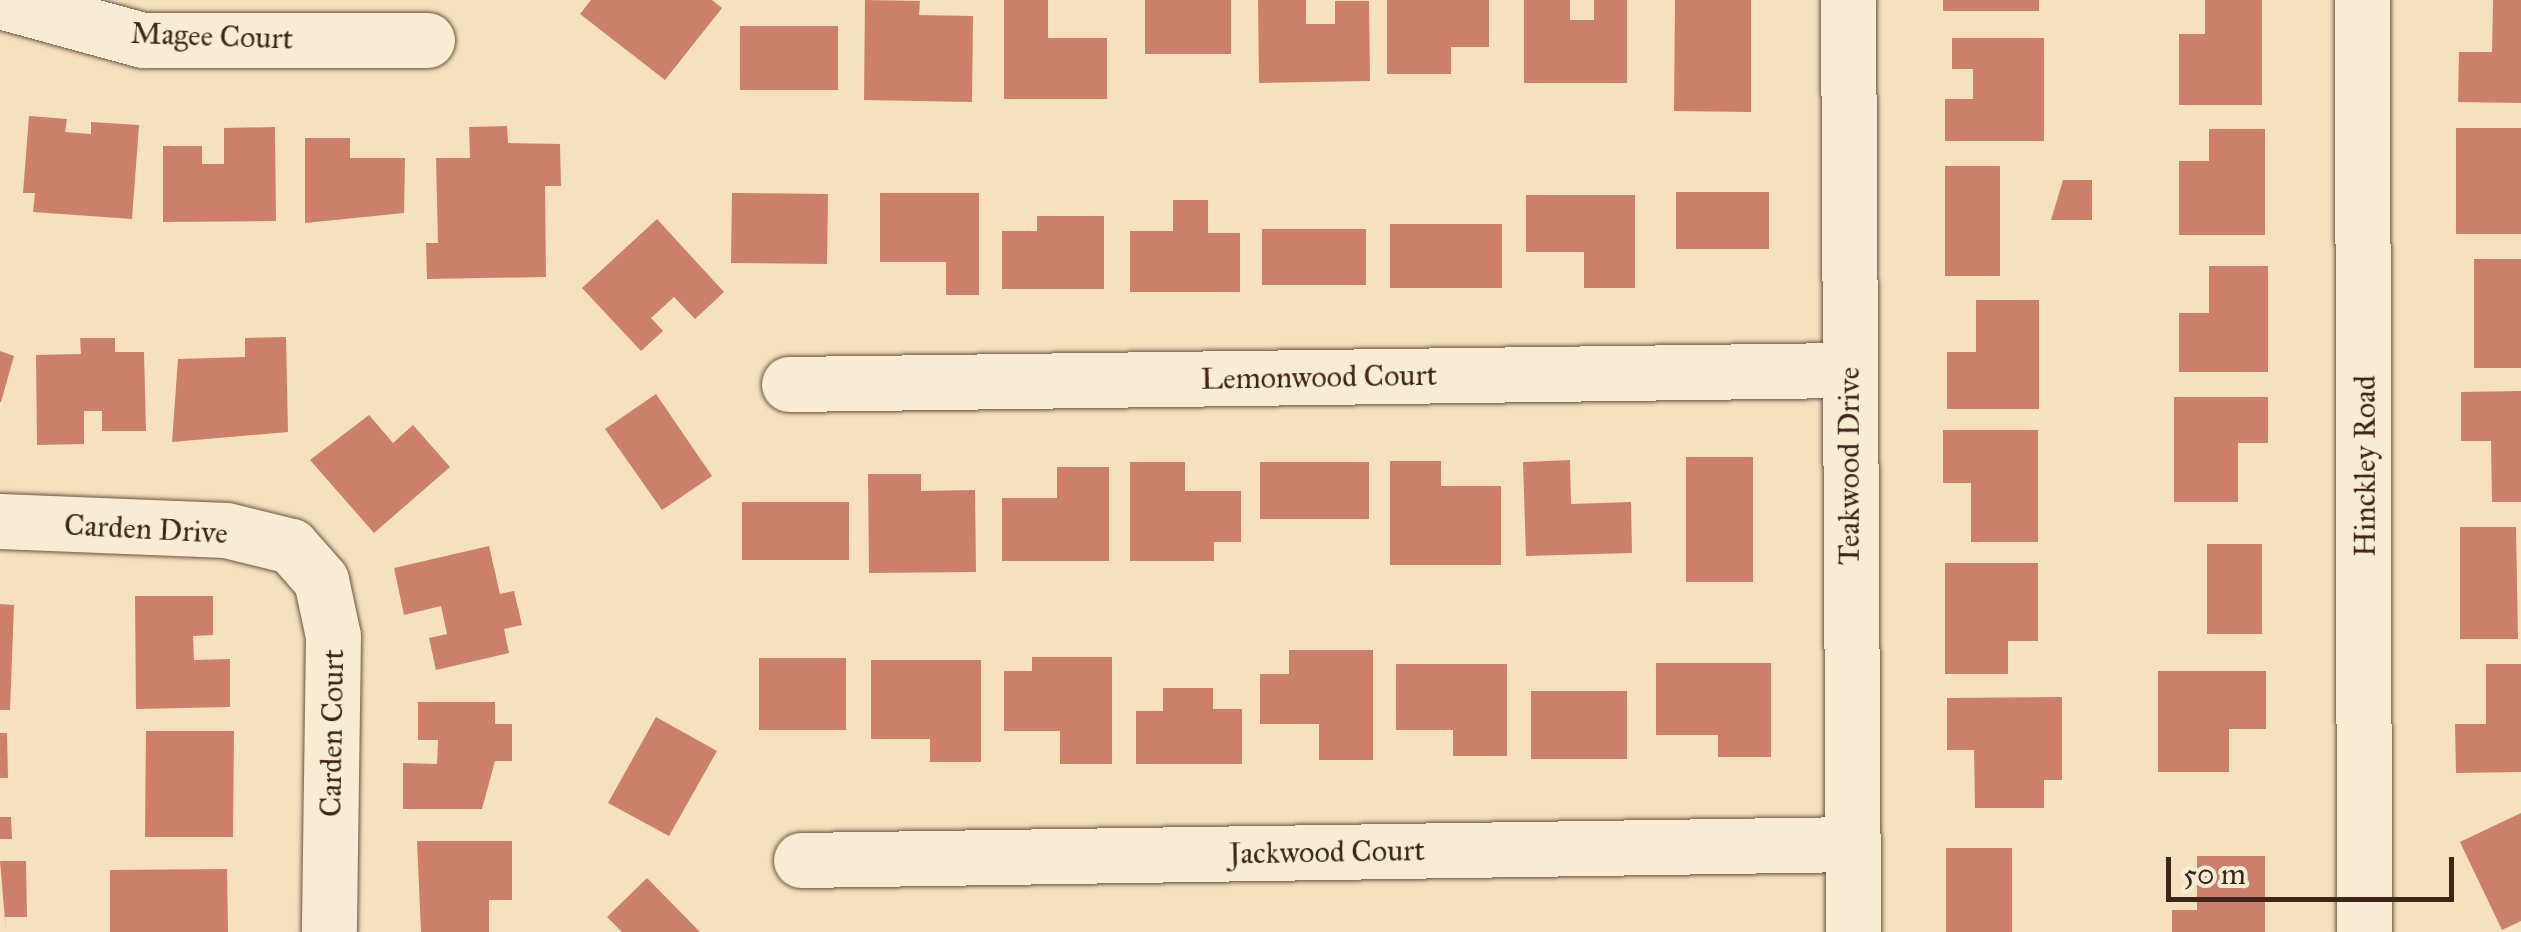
<!DOCTYPE html>
<html>
<head>
<meta charset="utf-8">
<style>
  body { margin:0 }
  #map { position:relative; width:2521px; height:932px; overflow:hidden; background:#f5e1bd; font-family:"IM FELL Great Primer",serif }
  div>[style] { position:absolute }
  .building>* { inset:0; background:#cc806a }
  .roads { filter:drop-shadow(0 0 2px #6c5441) drop-shadow(0 0 2px #6c5441) }
  .minor>* { height:55px; margin:-27.5px; padding:0 27.5px; transform-origin:27.5px; border-radius:27.5px; background:#f8ecd4 }
  span { translate:-50% -50%; white-space:nowrap; text-align:center; line-height:1.15; -webkit-text-stroke:8px #f8ecd4; paint-order:stroke }
  .street-label { font-size:30px; color:#3f2518 }
  .scale { position:absolute; left:2166px; top:857px; width:288px; height:45px; box-sizing:border-box; border:5px solid #3f2518; border-top:0; padding-left:12px; font-size:30px; line-height:35px; white-space:nowrap; color:#3f2518; -webkit-text-stroke:8px #f8ecd4; paint-order:stroke }
</style>
</head>
<body>
<div id="map">
  <div class="building">
    <div style="clip-path:polygon(591px 0,712px 0,722px 8px,665px 80px,580px 14px)"></div>
    <div style="clip-path:polygon(865px 0,920px 1px,919px 15px,973px 16px,972px 102px,864px 100px)"></div>
    <div style="clip-path:polygon(1004px 0,1048px 0,1048px 38px,1107px 38px,1107px 99px,1004px 99px)"></div>
    <div style="clip-path:polygon(1145px 0,1231px 0,1231px 54px,1145px 54px)"></div>
    <div style="clip-path:polygon(1258px 0,1306px 0,1306px 24px,1335px 24px,1335px 1px,1369px 1px,1370px 81px,1259px 83px)"></div>
    <div style="clip-path:polygon(1387px 0,1489px 0,1489px 47px,1451px 47px,1451px 74px,1387px 74px)"></div>
    <div style="clip-path:polygon(1524px 0,1570px 0,1570px 20px,1594px 20px,1594px 0,1627px 0,1627px 83px,1524px 83px)"></div>
    <div style="clip-path:polygon(1675px 0,1751px 0,1751px 112px,1674px 111px)"></div>
    <div style="clip-path:polygon(1943px 0,2039px 0,2039px 11px,1943px 11px)"></div>
    <div style="clip-path:polygon(2205px 0,2262px 0,2262px 105px,2179px 105px,2179px 34px,2205px 34px)"></div>
    <div style="clip-path:polygon(2493px 0,2521px 0,2521px 103px,2458px 102px,2459px 52px,2492px 52px)"></div>
    <div style="clip-path:polygon(740px 26px,838px 26px,838px 90px,740px 90px)"></div>
    <div style="clip-path:polygon(1952px 38px,2044px 38px,2044px 141px,1945px 141px,1945px 99px,1973px 99px,1973px 69px,1952px 69px)"></div>
    <div style="clip-path:polygon(29px 116px,67px 119px,65px 132px,91px 134px,91px 122px,139px 125px,132px 219px,33px 212px,35px 193px,23px 193px)"></div>
    <div style="clip-path:polygon(507px 126px,508px 143px,560px 144px,561px 186px,545px 186px,546px 277px,427px 279px,426px 243px,438px 243px,436px 158px,470px 158px,469px 127px)"></div>
    <div style="clip-path:polygon(275px 127px,276px 221px,163px 222px,163px 146px,202px 146px,202px 164px,224px 164px,224px 128px)"></div>
    <div style="clip-path:polygon(2456px 128px,2521px 128px,2521px 234px,2456px 234px)"></div>
    <div style="clip-path:polygon(2209px 129px,2265px 129px,2265px 235px,2179px 235px,2179px 161px,2209px 161px)"></div>
    <div style="clip-path:polygon(305px 138px,350px 138px,350px 158px,405px 158px,404px 213px,305px 223px)"></div>
    <div style="clip-path:polygon(1945px 166px,2000px 166px,2000px 276px,1945px 276px)"></div>
    <div style="clip-path:polygon(2063px 180px,2092px 180px,2092px 220px,2051px 220px)"></div>
    <div style="clip-path:polygon(1676px 192px,1769px 192px,1769px 249px,1676px 249px)"></div>
    <div style="clip-path:polygon(732px 193px,828px 194px,827px 264px,731px 263px)"></div>
    <div style="clip-path:polygon(880px 193px,979px 193px,979px 295px,946px 295px,946px 262px,880px 262px)"></div>
    <div style="clip-path:polygon(1526px 195px,1635px 195px,1635px 288px,1584px 288px,1584px 252px,1526px 252px)"></div>
    <div style="clip-path:polygon(1173px 200px,1208px 200px,1208px 233px,1240px 233px,1240px 292px,1130px 292px,1130px 231px,1173px 231px)"></div>
    <div style="clip-path:polygon(1037px 216px,1104px 216px,1104px 289px,1002px 289px,1002px 231px,1037px 231px)"></div>
    <div style="clip-path:polygon(657px 219px,724px 292px,695px 319px,674px 297px,651px 318px,663px 331px,641px 351px,582px 288px)"></div>
    <div style="clip-path:polygon(1390px 224px,1502px 224px,1502px 288px,1390px 288px)"></div>
    <div style="clip-path:polygon(1262px 229px,1366px 229px,1366px 285px,1262px 285px)"></div>
    <div style="clip-path:polygon(2474px 259px,2521px 259px,2521px 368px,2474px 368px)"></div>
    <div style="clip-path:polygon(2209px 266px,2268px 266px,2268px 372px,2179px 372px,2179px 313px,2209px 313px)"></div>
    <div style="clip-path:polygon(1976px 300px,2039px 300px,2039px 409px,1947px 409px,1947px 352px,1976px 352px)"></div>
    <div style="clip-path:polygon(286px 337px,288px 432px,172px 442px,178px 359px,245px 357px,245px 338px)"></div>
    <div style="clip-path:polygon(80px 338px,115px 338px,115px 352px,144px 352px,146px 431px,102px 431px,102px 411px,84px 411px,84px 444px,37px 445px,36px 355px,81px 354px)"></div>
    <div style="clip-path:polygon(0 351px,14px 356px,1px 402px,0 402px)"></div>
    <div style="clip-path:polygon(2521px 391px,2521px 502px,2492px 502px,2491px 441px,2461px 441px,2461px 392px)"></div>
    <div style="clip-path:polygon(656px 394px,712px 476px,662px 510px,605px 429px)"></div>
    <div style="clip-path:polygon(2174px 397px,2268px 397px,2268px 443px,2238px 443px,2238px 502px,2174px 502px)"></div>
    <div style="clip-path:polygon(369px 415px,393px 443px,413px 425px,450px 467px,374px 533px,310px 460px)"></div>
    <div style="clip-path:polygon(1943px 430px,2038px 430px,2038px 542px,1971px 542px,1971px 483px,1943px 483px)"></div>
    <div style="clip-path:polygon(1686px 457px,1753px 457px,1753px 582px,1686px 582px)"></div>
    <div style="clip-path:polygon(1570px 460px,1571px 504px,1631px 502px,1632px 553px,1526px 556px,1523px 462px)"></div>
    <div style="clip-path:polygon(1390px 461px,1441px 461px,1441px 486px,1501px 486px,1501px 565px,1390px 565px)"></div>
    <div style="clip-path:polygon(1130px 462px,1185px 462px,1185px 491px,1241px 491px,1241px 542px,1214px 542px,1214px 561px,1130px 561px)"></div>
    <div style="clip-path:polygon(1260px 462px,1369px 462px,1369px 519px,1260px 519px)"></div>
    <div style="clip-path:polygon(1057px 467px,1109px 467px,1109px 561px,1002px 561px,1002px 498px,1057px 498px)"></div>
    <div style="clip-path:polygon(868px 474px,921px 474px,921px 491px,975px 490px,976px 572px,869px 573px)"></div>
    <div style="clip-path:polygon(742px 502px,849px 502px,849px 560px,742px 560px)"></div>
    <div style="clip-path:polygon(2460px 527px,2516px 527px,2518px 639px,2460px 639px)"></div>
    <div style="clip-path:polygon(2207px 544px,2262px 544px,2262px 634px,2207px 634px)"></div>
    <div style="clip-path:polygon(489px 546px,500px 594px,514px 591px,522px 625px,504px 629px,509px 653px,436px 670px,429px 638px,447px 634px,441px 606px,404px 615px,394px 568px)"></div>
    <div style="clip-path:polygon(1945px 563px,2038px 563px,2038px 641px,2008px 641px,2008px 674px,1945px 674px)"></div>
    <div style="clip-path:polygon(135px 596px,213px 596px,213px 635px,193px 636px,194px 660px,230px 659px,230px 707px,136px 709px)"></div>
    <div style="clip-path:polygon(0 604px,14px 605px,10px 710px,0 710px)"></div>
    <div style="clip-path:polygon(1289px 650px,1373px 650px,1373px 760px,1319px 760px,1319px 724px,1260px 724px,1260px 674px,1289px 674px)"></div>
    <div style="clip-path:polygon(1032px 657px,1112px 657px,1112px 764px,1060px 764px,1060px 731px,1004px 731px,1004px 671px,1032px 671px)"></div>
    <div style="clip-path:polygon(759px 658px,846px 658px,846px 730px,759px 730px)"></div>
    <div style="clip-path:polygon(871px 660px,981px 660px,981px 762px,930px 762px,930px 739px,871px 739px)"></div>
    <div style="clip-path:polygon(1656px 663px,1771px 663px,1771px 757px,1718px 757px,1718px 735px,1656px 735px)"></div>
    <div style="clip-path:polygon(1396px 664px,1507px 664px,1507px 756px,1453px 756px,1453px 730px,1396px 730px)"></div>
    <div style="clip-path:polygon(2486px 664px,2521px 664px,2521px 772px,2456px 773px,2455px 724px,2486px 724px)"></div>
    <div style="clip-path:polygon(2158px 671px,2266px 671px,2266px 729px,2229px 729px,2229px 772px,2158px 772px)"></div>
    <div style="clip-path:polygon(1163px 688px,1213px 688px,1213px 709px,1242px 709px,1242px 764px,1136px 764px,1136px 711px,1163px 711px)"></div>
    <div style="clip-path:polygon(1531px 691px,1627px 691px,1627px 759px,1531px 759px)"></div>
    <div style="clip-path:polygon(2062px 697px,2062px 780px,2044px 780px,2044px 808px,1975px 808px,1974px 750px,1947px 750px,1947px 698px)"></div>
    <div style="clip-path:polygon(418px 702px,495px 702px,495px 724px,512px 724px,512px 761px,495px 761px,482px 809px,403px 809px,403px 763px,437px 764px,438px 740px,418px 740px)"></div>
    <div style="clip-path:polygon(656px 717px,717px 751px,669px 836px,608px 803px)"></div>
    <div style="clip-path:polygon(146px 731px,234px 731px,233px 837px,145px 837px)"></div>
    <div style="clip-path:polygon(0 733px,7px 733px,8px 778px,0 778px)"></div>
    <div style="clip-path:polygon(2521px 813px,2521px 921px,2502px 930px,2460px 842px)"></div>
    <div style="clip-path:polygon(0 817px,11px 817px,12px 839px,0 839px)"></div>
    <div style="clip-path:polygon(417px 841px,512px 841px,512px 900px,489px 900px,489px 932px,421px 932px)"></div>
    <div style="clip-path:polygon(1946px 848px,2012px 848px,2012px 932px,1946px 932px)"></div>
    <div style="clip-path:polygon(2197px 856px,2265px 856px,2265px 932px,2172px 932px,2172px 910px,2197px 910px)"></div>
    <div style="clip-path:polygon(0 861px,26px 861px,27px 917px,5px 917px,6px 932px)"></div>
    <div style="clip-path:polygon(227px 869px,228px 932px,110px 932px,110px 870px)"></div>
    <div style="clip-path:polygon(647px 878px,700px 932px,622px 932px,607px 917px)"></div>
  </div>
  <div class="roads">
    <div class="minor">
      <div style="left:1848px;top:0;width:932px;rotate:89.69deg"></div>
      <div style="left:2362px;top:0;width:932px;rotate:89.88deg"></div>
      <div style="left:0;top:1px;width:148px;rotate:15.3deg"></div>
      <div style="left:143px;top:40px;width:284px"></div>
      <div style="left:789px;top:384px;width:1059px;rotate:-0.76deg"></div>
      <div style="left:0;top:521px;width:226px;rotate:2.3deg"></div>
      <div style="left:226px;top:530px;width:67px;rotate:13.8deg"></div>
      <div style="left:291px;top:546px;width:45px;rotate:48.6deg"></div>
      <div style="left:321px;top:580px;width:57px;rotate:77.9deg"></div>
      <div style="left:333px;top:636px;width:296px;rotate:90.8deg"></div>
      <div style="left:801px;top:860px;width:1052px;rotate:-0.87deg"></div>
    </div>
  </div>
  <div class="street-label">
    <span style="left:212px;top:36px;rotate:2deg">Magee Court</span>
    <span style="left:1319px;top:377px;rotate:-1deg">Lemonwood Court</span>
    <span style="left:1849px;top:466px;rotate:-90deg">Teakwood Drive</span>
    <span style="left:2365px;top:466px;rotate:-90deg">Hinckley Road</span>
    <span style="left:146px;top:529px;rotate:3deg">Carden Drive</span>
    <span style="left:332px;top:733px;rotate:-89deg">Carden Court</span>
    <span style="left:1327px;top:852px;rotate:-1deg">Jackwood Court</span>
  </div>
  <div class="scale">50 m</div>
</div>
</body>
</html>
